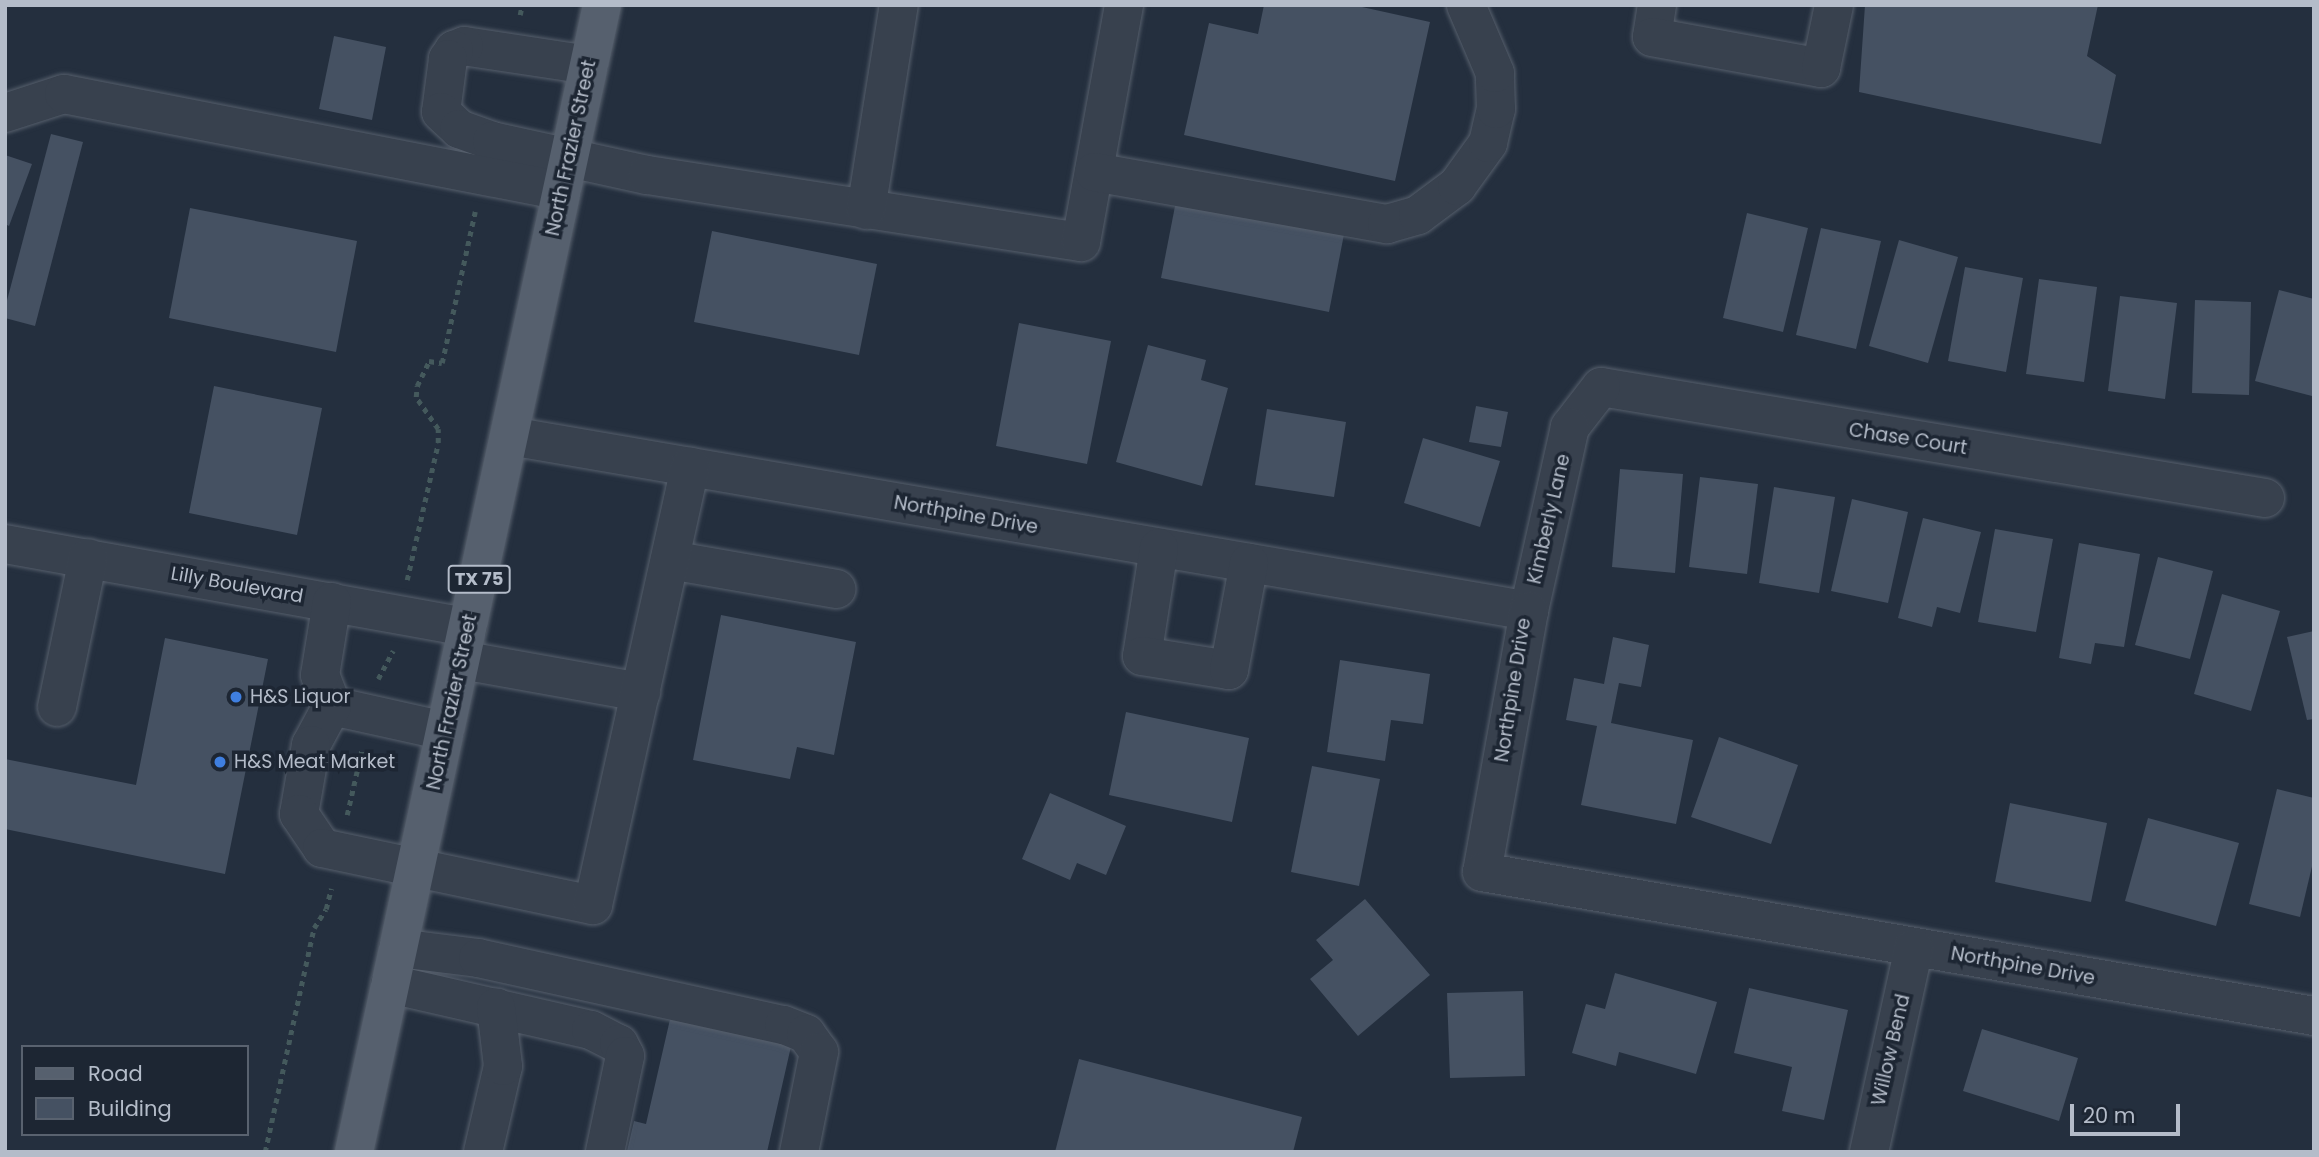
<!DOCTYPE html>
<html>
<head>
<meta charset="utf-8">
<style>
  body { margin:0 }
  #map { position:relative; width:2319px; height:1157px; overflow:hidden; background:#242f3e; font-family:Poppins,sans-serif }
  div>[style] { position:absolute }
  .building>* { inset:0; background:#455162 }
  .path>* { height:4.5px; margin-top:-2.25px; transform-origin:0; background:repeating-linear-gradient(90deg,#44595c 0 5px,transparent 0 10px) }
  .roads { filter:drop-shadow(0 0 2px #565f6c) drop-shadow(0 0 2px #565f6c) }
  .minor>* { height:38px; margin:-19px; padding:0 19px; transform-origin:19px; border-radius:19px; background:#38414e }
  .major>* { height:38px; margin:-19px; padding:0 19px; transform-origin:19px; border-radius:19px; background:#56606e }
  .dots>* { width:19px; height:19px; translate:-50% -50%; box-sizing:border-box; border:4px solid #1d2633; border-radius:50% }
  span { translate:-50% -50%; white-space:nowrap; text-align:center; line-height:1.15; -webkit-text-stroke:7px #1d2633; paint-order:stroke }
  .shield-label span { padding:2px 5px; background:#1d2633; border:2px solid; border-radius:5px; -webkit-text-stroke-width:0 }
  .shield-label { font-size:18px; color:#b4bcc9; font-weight:700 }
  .street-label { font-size:19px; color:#b4bcc9 }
  .poi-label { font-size:19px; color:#b4bcc9 }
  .left { translate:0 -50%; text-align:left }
  .frame { position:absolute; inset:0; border:7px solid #b4bcc9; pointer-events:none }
  .legend { position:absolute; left:21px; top:1045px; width:228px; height:91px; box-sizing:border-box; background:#1d2633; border:2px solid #59626f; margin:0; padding:9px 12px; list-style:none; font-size:21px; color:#b4bcc9 }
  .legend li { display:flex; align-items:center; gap:14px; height:35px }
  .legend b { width:35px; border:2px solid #59626f }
  .scale { position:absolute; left:2070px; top:1104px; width:110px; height:32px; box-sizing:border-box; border:4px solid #b4bcc9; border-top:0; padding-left:9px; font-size:21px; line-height:24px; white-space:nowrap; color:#b4bcc9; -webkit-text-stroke:5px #1d2633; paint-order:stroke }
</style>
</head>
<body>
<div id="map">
  <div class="building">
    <div style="clip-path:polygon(1264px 5px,1353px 5px,1430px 22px,1395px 181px,1184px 135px,1209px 23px,1258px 34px)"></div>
    <div style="clip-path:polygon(1865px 5px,2098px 5px,2087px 56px,2116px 75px,2101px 144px,1859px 92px)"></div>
    <div style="clip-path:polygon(334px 36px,386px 47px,372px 120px,319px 109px)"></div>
    <div style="clip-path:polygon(51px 134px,83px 142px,35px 326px,5px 318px,5px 308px)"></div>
    <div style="clip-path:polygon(5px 155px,32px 164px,9px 226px,5px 224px)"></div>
    <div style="clip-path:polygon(1177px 196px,1345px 229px,1329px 312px,1161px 278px)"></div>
    <div style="clip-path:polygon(190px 208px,357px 241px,336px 352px,169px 318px)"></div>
    <div style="clip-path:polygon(1747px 213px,1808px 228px,1783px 332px,1723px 318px)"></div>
    <div style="clip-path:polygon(1821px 228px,1881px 241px,1856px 349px,1796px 335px)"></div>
    <div style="clip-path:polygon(712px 231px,877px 264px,859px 355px,694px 322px)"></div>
    <div style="clip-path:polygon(1899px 240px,1958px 257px,1928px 363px,1869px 346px)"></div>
    <div style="clip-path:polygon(1965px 267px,2023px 278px,2006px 372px,1948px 361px)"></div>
    <div style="clip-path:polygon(2039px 279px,2097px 287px,2084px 382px,2026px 374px)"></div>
    <div style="clip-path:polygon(2279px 290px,2314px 299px,2312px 396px,2255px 381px)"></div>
    <div style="clip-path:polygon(2120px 296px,2177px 303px,2165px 399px,2108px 391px)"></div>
    <div style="clip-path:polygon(2195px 300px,2251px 302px,2249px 395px,2192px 393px)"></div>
    <div style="clip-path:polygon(1019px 323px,1111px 341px,1087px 464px,996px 446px)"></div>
    <div style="clip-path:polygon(1148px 345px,1206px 360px,1201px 380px,1228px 388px,1202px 486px,1116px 462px)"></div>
    <div style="clip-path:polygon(214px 386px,322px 408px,297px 535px,189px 513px)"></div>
    <div style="clip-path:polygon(1476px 406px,1508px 412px,1501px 447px,1469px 442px)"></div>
    <div style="clip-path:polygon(1267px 409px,1346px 422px,1334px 497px,1255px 485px)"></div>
    <div style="clip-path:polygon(1423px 438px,1500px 461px,1480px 527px,1404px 503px)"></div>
    <div style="clip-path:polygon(1620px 469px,1683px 474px,1675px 573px,1612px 567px)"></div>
    <div style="clip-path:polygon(1700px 477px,1758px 484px,1747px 574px,1689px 567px)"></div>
    <div style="clip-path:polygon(1774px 487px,1835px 497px,1819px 593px,1759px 583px)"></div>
    <div style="clip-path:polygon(1852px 499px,1908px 512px,1888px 603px,1831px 591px)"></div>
    <div style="clip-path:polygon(1923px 518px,1981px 532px,1960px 613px,1937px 607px,1932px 627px,1898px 618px)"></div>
    <div style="clip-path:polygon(1995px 529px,2053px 539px,2036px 632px,1978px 622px)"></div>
    <div style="clip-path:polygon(2079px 543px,2140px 554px,2124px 647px,2095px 643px,2091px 664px,2059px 658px)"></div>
    <div style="clip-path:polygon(2158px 557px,2213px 571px,2190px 659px,2135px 645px)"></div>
    <div style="clip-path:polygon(2222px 594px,2280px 611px,2251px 711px,2194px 694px)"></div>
    <div style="clip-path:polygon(721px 615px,856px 642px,834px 755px,797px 747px,790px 779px,693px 760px)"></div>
    <div style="clip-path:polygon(2314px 631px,2314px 719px,2307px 720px,2287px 637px)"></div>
    <div style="clip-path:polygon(1613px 637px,1649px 645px,1641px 687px,1619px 683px,1611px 723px,1693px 740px,1676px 824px,1581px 805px,1597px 726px,1566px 720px,1574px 678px,1604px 684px)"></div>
    <div style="clip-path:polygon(165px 638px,268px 659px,225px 874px,5px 829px,5px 759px,136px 785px)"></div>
    <div style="clip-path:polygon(1340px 660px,1430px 674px,1423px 724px,1391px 720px,1385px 761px,1327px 752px)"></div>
    <div style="clip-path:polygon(1126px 712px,1249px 738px,1232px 822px,1109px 795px)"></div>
    <div style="clip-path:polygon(1719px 737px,1798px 765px,1771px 844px,1691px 817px)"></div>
    <div style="clip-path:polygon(1312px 766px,1380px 779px,1359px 886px,1291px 872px)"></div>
    <div style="clip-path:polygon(2277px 789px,2314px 798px,2314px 858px,2300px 917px,2249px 904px)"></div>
    <div style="clip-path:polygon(1050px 793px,1126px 826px,1106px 875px,1077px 863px,1070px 880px,1022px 859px)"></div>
    <div style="clip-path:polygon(2010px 803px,2107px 823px,2091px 902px,1995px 882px)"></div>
    <div style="clip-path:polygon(2148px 818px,2239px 843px,2216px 926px,2125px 901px)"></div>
    <div style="clip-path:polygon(1365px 899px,1430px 975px,1358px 1036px,1310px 979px,1333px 960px,1316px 940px)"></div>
    <div style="clip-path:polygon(1615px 973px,1717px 1002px,1696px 1074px,1619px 1052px,1616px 1066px,1572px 1053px,1586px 1004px,1605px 1009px)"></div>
    <div style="clip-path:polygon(1749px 988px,1848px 1010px,1824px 1120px,1782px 1111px,1792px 1067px,1734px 1053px)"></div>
    <div style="clip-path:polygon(1523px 991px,1525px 1076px,1450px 1078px,1447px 993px)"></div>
    <div style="clip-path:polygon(671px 1015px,792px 1042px,767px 1152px,627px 1151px,634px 1121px,646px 1124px)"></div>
    <div style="clip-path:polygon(1982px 1029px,2078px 1058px,2059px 1121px,1963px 1091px)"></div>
    <div style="clip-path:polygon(1079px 1059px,1302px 1117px,1293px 1152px,1055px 1152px)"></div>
  </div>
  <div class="path">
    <div style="left:520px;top:15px;width:10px;rotate:-79deg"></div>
    <div style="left:407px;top:580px;width:140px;rotate:-77.2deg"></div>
    <div style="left:438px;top:443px;width:14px;rotate:-90deg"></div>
    <div style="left:438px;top:429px;width:39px;rotate:-125deg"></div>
    <div style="left:416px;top:397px;width:11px;rotate:-85deg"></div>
    <div style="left:417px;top:386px;width:28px;rotate:-64deg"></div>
    <div style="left:429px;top:361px;width:13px;rotate:9deg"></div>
    <div style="left:442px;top:363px;width:155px;rotate:-77.7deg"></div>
    <div style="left:378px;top:679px;width:32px;rotate:-62deg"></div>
    <div style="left:347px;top:815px;width:68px;rotate:-77.2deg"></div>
    <div style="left:265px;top:1152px;width:229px;rotate:-77.7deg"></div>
    <div style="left:314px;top:928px;width:22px;rotate:-58deg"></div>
    <div style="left:326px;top:909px;width:21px;rotate:-76deg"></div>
  </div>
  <div class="roads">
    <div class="minor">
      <div style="left:1657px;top:5px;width:32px;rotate:99deg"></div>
      <div style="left:1652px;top:37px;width:172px;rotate:10.4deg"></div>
      <div style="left:1821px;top:68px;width:64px;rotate:-78.3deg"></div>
      <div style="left:589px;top:65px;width:126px;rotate:-171.4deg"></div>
      <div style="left:464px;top:46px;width:11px;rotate:158deg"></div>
      <div style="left:454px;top:50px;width:11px;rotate:124deg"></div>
      <div style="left:448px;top:59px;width:53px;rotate:97.5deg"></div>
      <div style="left:441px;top:112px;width:25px;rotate:43deg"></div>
      <div style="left:459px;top:129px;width:35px;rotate:20deg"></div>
      <div style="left:492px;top:141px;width:159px;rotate:12.4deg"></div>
      <div style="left:647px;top:175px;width:439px;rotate:8.8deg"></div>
      <div style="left:1081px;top:242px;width:241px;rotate:-79.7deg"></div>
      <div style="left:5px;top:113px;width:62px;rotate:-17.9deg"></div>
      <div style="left:64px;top:94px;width:507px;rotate:11.02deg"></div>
      <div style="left:1094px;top:172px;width:298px;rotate:10.1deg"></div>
      <div style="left:1387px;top:224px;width:32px;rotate:-16deg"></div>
      <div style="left:1418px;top:215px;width:49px;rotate:-36.6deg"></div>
      <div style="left:1457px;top:186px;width:53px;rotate:-54.2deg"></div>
      <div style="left:1488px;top:143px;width:35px;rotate:-77deg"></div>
      <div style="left:1496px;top:109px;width:36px;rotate:-92deg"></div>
      <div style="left:1495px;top:73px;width:74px;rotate:-113.1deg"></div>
      <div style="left:866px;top:210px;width:208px;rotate:-80.9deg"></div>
      <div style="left:510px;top:436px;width:1034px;rotate:9.74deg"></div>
      <div style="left:2265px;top:498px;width:673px;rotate:-170.51deg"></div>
      <div style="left:1601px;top:387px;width:51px;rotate:127.8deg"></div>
      <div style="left:1570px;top:427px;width:189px;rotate:102.6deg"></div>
      <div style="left:1529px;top:611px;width:265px;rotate:100.2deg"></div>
      <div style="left:1482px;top:872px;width:844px;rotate:9.82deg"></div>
      <div style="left:5px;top:544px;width:470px;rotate:10.2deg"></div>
      <div style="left:1159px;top:548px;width:109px;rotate:98.9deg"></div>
      <div style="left:1142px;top:656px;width:88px;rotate:9.1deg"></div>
      <div style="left:1229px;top:670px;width:109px;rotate:-79.4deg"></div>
      <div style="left:670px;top:560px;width:169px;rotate:9.9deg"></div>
      <div style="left:461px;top:660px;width:183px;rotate:10.1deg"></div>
      <div style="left:332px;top:706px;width:33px;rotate:-111deg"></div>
      <div style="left:320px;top:675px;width:74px;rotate:-80.7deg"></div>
      <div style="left:57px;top:707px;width:152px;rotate:-78.2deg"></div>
      <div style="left:445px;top:731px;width:116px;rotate:-167.5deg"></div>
      <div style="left:332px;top:706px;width:44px;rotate:118.3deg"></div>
      <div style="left:311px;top:745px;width:70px;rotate:99.9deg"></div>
      <div style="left:299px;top:814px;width:41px;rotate:55.9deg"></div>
      <div style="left:322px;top:848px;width:277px;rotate:11.9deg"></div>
      <div style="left:593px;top:905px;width:449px;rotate:-77.5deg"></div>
      <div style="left:398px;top:948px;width:81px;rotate:7.1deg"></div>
      <div style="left:478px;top:958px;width:313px;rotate:12.4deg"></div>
      <div style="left:784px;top:1025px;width:24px;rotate:22deg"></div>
      <div style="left:806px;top:1034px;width:22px;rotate:54deg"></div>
      <div style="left:819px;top:1052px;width:102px;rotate:101.3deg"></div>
      <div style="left:390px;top:984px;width:206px;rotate:12.9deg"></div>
      <div style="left:591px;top:1030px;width:31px;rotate:27deg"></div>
      <div style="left:619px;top:1044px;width:13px;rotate:63deg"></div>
      <div style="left:625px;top:1056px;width:98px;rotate:101.8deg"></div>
      <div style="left:483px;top:1152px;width:88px;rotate:-76.9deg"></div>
      <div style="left:503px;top:1066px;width:59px;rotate:-96.8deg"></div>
      <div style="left:1869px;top:1152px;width:209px;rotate:-77.6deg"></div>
    </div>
    <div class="major">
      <div style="left:354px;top:1152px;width:1174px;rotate:-77.8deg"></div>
    </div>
  </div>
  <div class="dots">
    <div style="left:236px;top:697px;background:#3f7fe0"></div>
    <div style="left:220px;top:762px;background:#3f7fe0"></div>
  </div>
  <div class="shield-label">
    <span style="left:479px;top:579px">TX 75</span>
  </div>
  <div class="street-label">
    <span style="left:571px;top:148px;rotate:-78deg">North Frazier Street</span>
    <span style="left:1908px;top:439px;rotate:9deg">Chase Court</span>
    <span style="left:966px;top:515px;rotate:10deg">Northpine Drive</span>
    <span style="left:1549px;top:519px;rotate:-77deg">Kimberly Lane</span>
    <span style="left:237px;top:585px;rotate:10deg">Lilly Boulevard</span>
    <span style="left:1513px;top:690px;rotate:-81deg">Northpine Drive</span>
    <span style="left:452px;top:702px;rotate:-78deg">North Frazier Street</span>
    <span style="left:2023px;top:966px;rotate:10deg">Northpine Drive</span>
    <span style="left:1891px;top:1050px;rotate:-77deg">Willow Bend</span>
  </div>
  <div class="poi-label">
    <span class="left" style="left:250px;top:697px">H&amp;S Liquor</span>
    <span class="left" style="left:234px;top:762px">H&amp;S Meat Market</span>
  </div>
  <div class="frame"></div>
  <ul class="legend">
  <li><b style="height:9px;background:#56606e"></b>Road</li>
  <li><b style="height:19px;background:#455162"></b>Building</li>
  </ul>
  <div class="scale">20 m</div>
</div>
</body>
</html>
